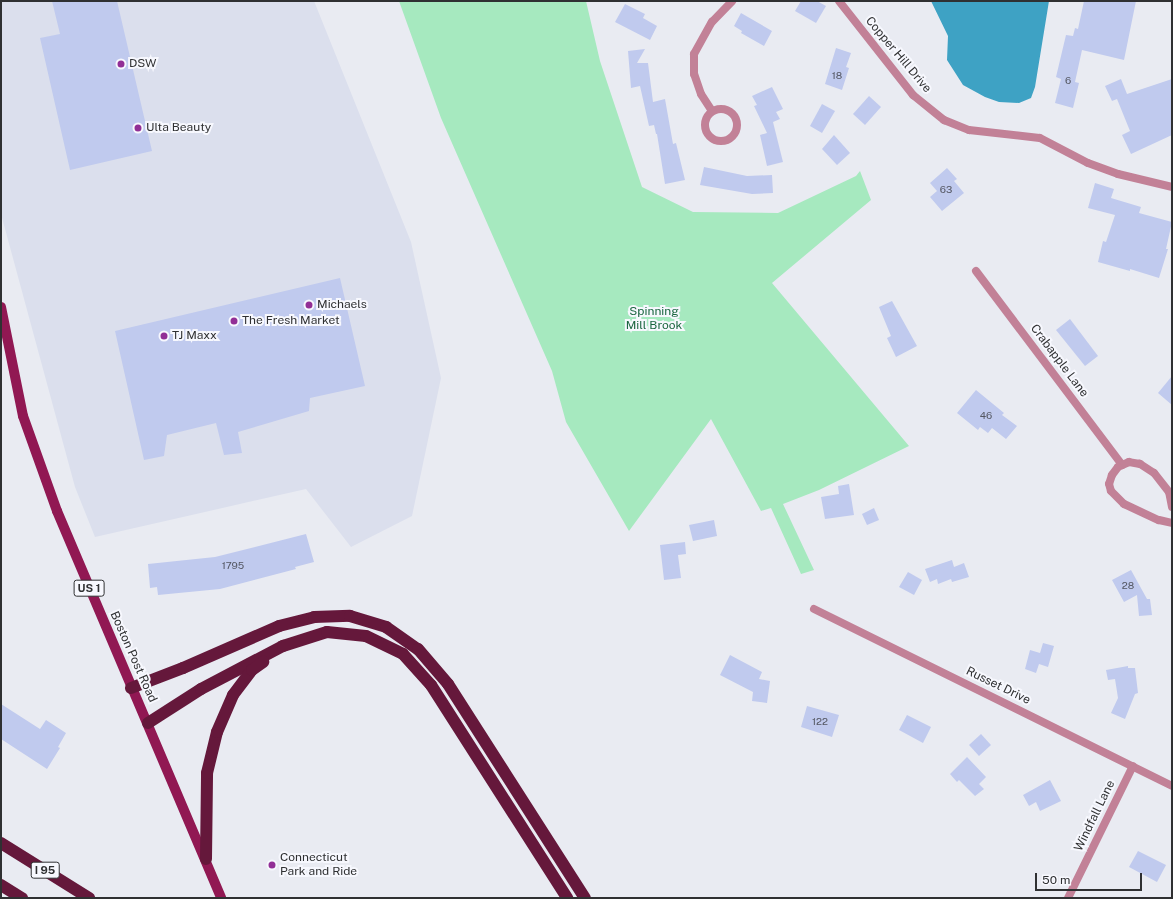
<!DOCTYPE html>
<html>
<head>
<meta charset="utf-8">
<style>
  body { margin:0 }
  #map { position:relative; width:1173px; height:899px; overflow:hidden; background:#e9ebf2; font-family:"Public Sans",sans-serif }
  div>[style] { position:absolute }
  .built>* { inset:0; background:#dbdfed }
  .green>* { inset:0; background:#a6e9bf }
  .water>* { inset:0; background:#3ea2c4 }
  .building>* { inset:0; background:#c0caee }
  .street>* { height:8px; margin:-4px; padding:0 4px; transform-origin:4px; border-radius:4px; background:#c28197 }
  .street>.ring { margin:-4px; padding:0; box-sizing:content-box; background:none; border:8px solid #c28197; border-radius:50% }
  .primary>* { height:10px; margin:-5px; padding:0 5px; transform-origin:5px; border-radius:5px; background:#911853 }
  .highway>* { height:12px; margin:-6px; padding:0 6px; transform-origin:6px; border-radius:6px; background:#65183b }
  .dots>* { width:11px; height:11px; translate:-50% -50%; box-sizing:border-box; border:2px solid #f7f8fe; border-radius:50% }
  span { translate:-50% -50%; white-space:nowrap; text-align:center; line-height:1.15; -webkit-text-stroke:4px #f7f8fe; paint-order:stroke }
  .number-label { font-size:10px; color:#535661 }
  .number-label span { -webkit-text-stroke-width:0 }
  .shield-label span { padding:1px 3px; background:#f7f8fe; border:1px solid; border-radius:3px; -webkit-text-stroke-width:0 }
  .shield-label { font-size:11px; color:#2f3032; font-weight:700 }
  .street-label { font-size:12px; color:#2f3032 }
  .poi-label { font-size:12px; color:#2f3032 }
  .left { translate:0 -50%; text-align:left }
  .park-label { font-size:12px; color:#1c6741 }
  .frame { position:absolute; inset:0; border:2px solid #2f3032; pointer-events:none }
  .scale { position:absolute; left:1035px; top:873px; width:107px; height:18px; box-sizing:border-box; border:2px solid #2f3032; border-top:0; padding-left:5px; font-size:12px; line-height:14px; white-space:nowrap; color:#2f3032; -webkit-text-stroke:3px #f7f8fe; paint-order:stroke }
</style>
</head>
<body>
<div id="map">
  <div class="built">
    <div style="clip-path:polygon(1px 1px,314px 1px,411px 242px,441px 378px,412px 516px,351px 547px,306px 489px,95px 537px,75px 487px,1px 214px)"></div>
  </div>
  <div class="green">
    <div style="clip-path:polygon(399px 1px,586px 1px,600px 61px,642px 187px,693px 212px,778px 213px,856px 176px,860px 171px,871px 200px,772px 283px,909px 446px,819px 490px,783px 504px,814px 570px,801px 574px,771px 508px,761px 511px,711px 419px,629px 531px,566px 422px,552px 371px,441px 118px)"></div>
  </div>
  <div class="water">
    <div style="clip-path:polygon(931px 1px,1049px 1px,1035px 87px,1031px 98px,1019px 103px,999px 102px,985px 97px,963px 85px,947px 60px,948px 36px)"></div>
  </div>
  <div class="building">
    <div style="clip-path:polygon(52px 1px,117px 1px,152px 151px,70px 170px,40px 38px,60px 34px)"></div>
    <div style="clip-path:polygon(801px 1px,817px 1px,826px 6px,816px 23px,795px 11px)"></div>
    <div style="clip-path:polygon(1084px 1px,1136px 1px,1124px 60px,1082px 50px,1075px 82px,1079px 83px,1073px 108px,1055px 103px,1061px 79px,1056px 77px,1066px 35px,1073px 36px,1075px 28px,1078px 29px)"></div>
    <div style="clip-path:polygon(625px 4px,645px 14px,643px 18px,657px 26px,650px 40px,615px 22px)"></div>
    <div style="clip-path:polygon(741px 13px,772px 31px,764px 46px,741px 33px,742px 31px,734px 26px)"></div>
    <div style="clip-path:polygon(836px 48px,851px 53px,846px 67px,849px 68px,842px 90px,825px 84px)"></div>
    <div style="clip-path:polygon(645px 49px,637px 63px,648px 63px,653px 102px,665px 99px,673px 144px,676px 143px,685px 180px,665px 184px,657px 134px,656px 134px,654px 125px,649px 126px,640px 86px,631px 88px,628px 51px)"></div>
    <div style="clip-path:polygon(1121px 79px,1127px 94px,1172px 79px,1172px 135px,1131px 154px,1122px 135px,1130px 131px,1117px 99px,1112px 101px,1105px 86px)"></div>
    <div style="clip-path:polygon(772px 87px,783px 109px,776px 112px,780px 119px,773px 122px,783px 162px,767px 166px,760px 135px,767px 133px,754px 106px,757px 105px,752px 96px)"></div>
    <div style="clip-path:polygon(869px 96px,881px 107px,865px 125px,853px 114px)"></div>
    <div style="clip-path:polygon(822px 104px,835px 111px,822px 133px,810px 126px)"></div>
    <div style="clip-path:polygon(834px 135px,850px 153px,837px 165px,822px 149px)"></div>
    <div style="clip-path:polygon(704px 167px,747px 176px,772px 175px,773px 193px,752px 194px,700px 185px)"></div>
    <div style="clip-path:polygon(947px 168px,957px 179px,954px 181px,964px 193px,942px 211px,930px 197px,937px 191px,930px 183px)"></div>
    <div style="clip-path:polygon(1095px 183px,1114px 189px,1111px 198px,1141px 207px,1139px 213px,1172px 222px,1166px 249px,1168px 249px,1159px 278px,1130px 269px,1130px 271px,1098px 262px,1103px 241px,1106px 242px,1115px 215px,1088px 208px)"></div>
    <div style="clip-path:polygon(340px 278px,365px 386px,310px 398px,309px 411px,238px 432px,242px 453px,224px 455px,216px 423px,167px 435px,164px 456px,144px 460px,115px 331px)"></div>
    <div style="clip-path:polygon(892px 301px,917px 346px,896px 357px,887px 338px,891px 336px,879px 307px)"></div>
    <div style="clip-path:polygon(1070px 319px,1098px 356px,1085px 366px,1056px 330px)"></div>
    <div style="clip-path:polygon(1172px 376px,1172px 405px,1158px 393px)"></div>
    <div style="clip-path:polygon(976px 390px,1004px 413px,1002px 415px,1017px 426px,1006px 439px,992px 428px,988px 433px,980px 427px,978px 430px,957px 413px)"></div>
    <div style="clip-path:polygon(849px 484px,854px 515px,825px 519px,821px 497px,839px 494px,838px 486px)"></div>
    <div style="clip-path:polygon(874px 508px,879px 520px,867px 525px,862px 514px)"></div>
    <div style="clip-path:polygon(714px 520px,717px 536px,693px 541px,689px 525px)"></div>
    <div style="clip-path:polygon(306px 534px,314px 562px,295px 567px,296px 569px,220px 589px,158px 595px,157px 587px,150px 588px,148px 564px,215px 557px)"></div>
    <div style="clip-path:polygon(685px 542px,686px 554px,678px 555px,681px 578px,664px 580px,660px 545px)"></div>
    <div style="clip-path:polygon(952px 560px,954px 567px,964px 563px,969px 577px,952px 582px,951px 579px,938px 584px,937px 579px,930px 582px,925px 569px)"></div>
    <div style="clip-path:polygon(1131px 570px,1147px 599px,1150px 599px,1152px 615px,1139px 616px,1137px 595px,1124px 602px,1112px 580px)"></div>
    <div style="clip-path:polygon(908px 572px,922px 580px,914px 595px,899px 587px)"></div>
    <div style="clip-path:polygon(1043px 643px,1054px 646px,1048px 667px,1039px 664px,1036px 673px,1025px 669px,1030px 650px,1040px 653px)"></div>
    <div style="clip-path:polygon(730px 655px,762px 672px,759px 679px,770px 681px,767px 703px,752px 701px,753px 692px,720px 675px)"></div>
    <div style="clip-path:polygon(1128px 666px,1128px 668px,1135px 668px,1138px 693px,1135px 694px,1125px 719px,1111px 713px,1118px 698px,1115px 679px,1108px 680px,1106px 670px)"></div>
    <div style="clip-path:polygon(1px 704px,40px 729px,46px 720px,66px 733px,58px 747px,60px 748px,47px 769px,1px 739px)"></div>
    <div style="clip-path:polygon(807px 706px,839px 715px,832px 737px,801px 727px)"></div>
    <div style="clip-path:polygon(907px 715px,931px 727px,923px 743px,899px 730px)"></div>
    <div style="clip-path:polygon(981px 734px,991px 745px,979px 756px,969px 745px)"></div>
    <div style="clip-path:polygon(967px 757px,986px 777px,979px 784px,984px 789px,975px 796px,959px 780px,957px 782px,950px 774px)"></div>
    <div style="clip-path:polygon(1050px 780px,1061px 801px,1040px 811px,1036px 802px,1029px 806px,1023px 795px)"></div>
    <div style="clip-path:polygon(1138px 851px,1166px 865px,1157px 882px,1129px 867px)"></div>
  </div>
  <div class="street">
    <div style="left:839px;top:1px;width:120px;rotate:51.8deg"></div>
    <div style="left:913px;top:95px;width:40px;rotate:39deg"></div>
    <div style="left:944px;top:120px;width:27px;rotate:22deg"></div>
    <div style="left:969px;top:130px;width:71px;rotate:6.4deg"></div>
    <div style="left:1040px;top:138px;width:54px;rotate:27.5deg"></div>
    <div style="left:1088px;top:163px;width:32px;rotate:20deg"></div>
    <div style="left:1118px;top:174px;width:56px;rotate:13.5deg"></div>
    <div class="ring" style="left:705px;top:109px;width:24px;height:24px"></div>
    <div style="left:712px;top:111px;width:20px;rotate:-123deg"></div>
    <div style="left:701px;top:94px;width:21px;rotate:-109deg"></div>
    <div style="left:694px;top:74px;width:20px;rotate:-90deg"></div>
    <div style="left:694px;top:54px;width:37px;rotate:-61deg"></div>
    <div style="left:712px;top:22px;width:29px;rotate:-46deg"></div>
    <div style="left:976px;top:271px;width:243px;rotate:53deg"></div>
    <div style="left:1172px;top:507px;width:15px;rotate:-101deg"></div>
    <div style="left:1169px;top:492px;width:24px;rotate:-128deg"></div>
    <div style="left:1154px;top:473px;width:17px;rotate:-147deg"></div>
    <div style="left:1140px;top:464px;width:11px;rotate:-170deg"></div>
    <div style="left:1129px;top:462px;width:12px;rotate:156deg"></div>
    <div style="left:1118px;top:467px;width:10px;rotate:127deg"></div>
    <div style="left:1112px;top:475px;width:9px;rotate:108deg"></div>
    <div style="left:1109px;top:484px;width:7px;rotate:74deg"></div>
    <div style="left:1111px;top:491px;width:18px;rotate:45deg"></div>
    <div style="left:1124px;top:504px;width:38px;rotate:25deg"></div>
    <div style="left:1159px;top:520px;width:13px;rotate:13deg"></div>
    <div style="left:814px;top:609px;width:399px;rotate:26.3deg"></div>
    <div style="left:1068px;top:898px;width:147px;rotate:-63.8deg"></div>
  </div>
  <div class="primary">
    <div style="left:1px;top:307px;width:111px;rotate:78.6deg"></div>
    <div style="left:23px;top:416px;width:101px;rotate:70.3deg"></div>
    <div style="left:57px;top:511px;width:420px;rotate:67deg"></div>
  </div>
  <div class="highway">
    <div style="left:131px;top:688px;width:56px;rotate:-21deg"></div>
    <div style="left:183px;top:668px;width:105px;rotate:-23.6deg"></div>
    <div style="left:279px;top:626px;width:36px;rotate:-14deg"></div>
    <div style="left:314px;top:617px;width:36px;rotate:-2deg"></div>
    <div style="left:350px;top:616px;width:38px;rotate:17deg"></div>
    <div style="left:386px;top:627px;width:39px;rotate:35deg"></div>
    <div style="left:418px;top:649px;width:46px;rotate:49.4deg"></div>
    <div style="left:448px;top:684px;width:254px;rotate:57.4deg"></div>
    <div style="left:148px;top:723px;width:63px;rotate:-32.7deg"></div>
    <div style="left:201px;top:689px;width:93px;rotate:-27.7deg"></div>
    <div style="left:283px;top:646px;width:46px;rotate:-17.7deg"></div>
    <div style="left:327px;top:632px;width:39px;rotate:6deg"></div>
    <div style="left:366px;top:636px;width:41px;rotate:25.9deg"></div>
    <div style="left:403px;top:654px;width:42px;rotate:47.9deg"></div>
    <div style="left:431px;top:685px;width:253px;rotate:57.4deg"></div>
    <div style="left:1px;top:843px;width:104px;rotate:32deg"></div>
    <div style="left:206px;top:859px;width:86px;rotate:-89.3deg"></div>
    <div style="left:207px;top:773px;width:42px;rotate:-76.3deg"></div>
    <div style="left:217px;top:732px;width:40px;rotate:-66.6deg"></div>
    <div style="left:233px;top:695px;width:31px;rotate:-53deg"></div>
    <div style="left:252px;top:670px;width:14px;rotate:-36deg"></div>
    <div style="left:1px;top:885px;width:25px;rotate:32deg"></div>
  </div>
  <div class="dots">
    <div style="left:121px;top:64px;background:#922f96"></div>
    <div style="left:138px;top:128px;background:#922f96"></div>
    <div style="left:309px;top:305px;background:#922f96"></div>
    <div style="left:234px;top:321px;background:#922f96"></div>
    <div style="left:164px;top:336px;background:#922f96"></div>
    <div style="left:272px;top:865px;background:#922f96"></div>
  </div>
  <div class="number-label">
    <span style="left:837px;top:76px">18</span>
    <span style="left:1068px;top:81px">6</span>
    <span style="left:946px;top:190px">63</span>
    <span style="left:986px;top:416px">46</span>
    <span style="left:233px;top:566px">1795</span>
    <span style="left:1128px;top:586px">28</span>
    <span style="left:820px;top:722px">122</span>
  </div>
  <div class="shield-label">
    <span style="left:89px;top:588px">US 1</span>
    <span style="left:45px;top:870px">I 95</span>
  </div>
  <div class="street-label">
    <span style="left:898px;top:55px;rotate:50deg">Copper Hill Drive</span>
    <span style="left:1059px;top:361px;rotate:53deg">Crabapple Lane</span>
    <span style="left:133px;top:657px;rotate:66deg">Boston Post Road</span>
    <span style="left:998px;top:686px;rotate:26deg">Russet Drive</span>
    <span style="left:1095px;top:816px;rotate:-64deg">Windfall Lane</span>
  </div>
  <div class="poi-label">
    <span class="left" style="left:129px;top:64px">DSW</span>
    <span class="left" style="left:146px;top:128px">Ulta Beauty</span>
    <span class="left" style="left:317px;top:305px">Michaels</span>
    <span class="left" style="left:242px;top:321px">The Fresh Market</span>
    <span class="left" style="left:172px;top:336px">TJ Maxx</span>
    <span class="left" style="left:280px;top:865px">Connecticut<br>Park and Ride</span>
  </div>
  <div class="park-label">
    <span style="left:654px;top:319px">Spinning<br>Mill Brook</span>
  </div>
  <div class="frame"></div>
  <div class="scale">50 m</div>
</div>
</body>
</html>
